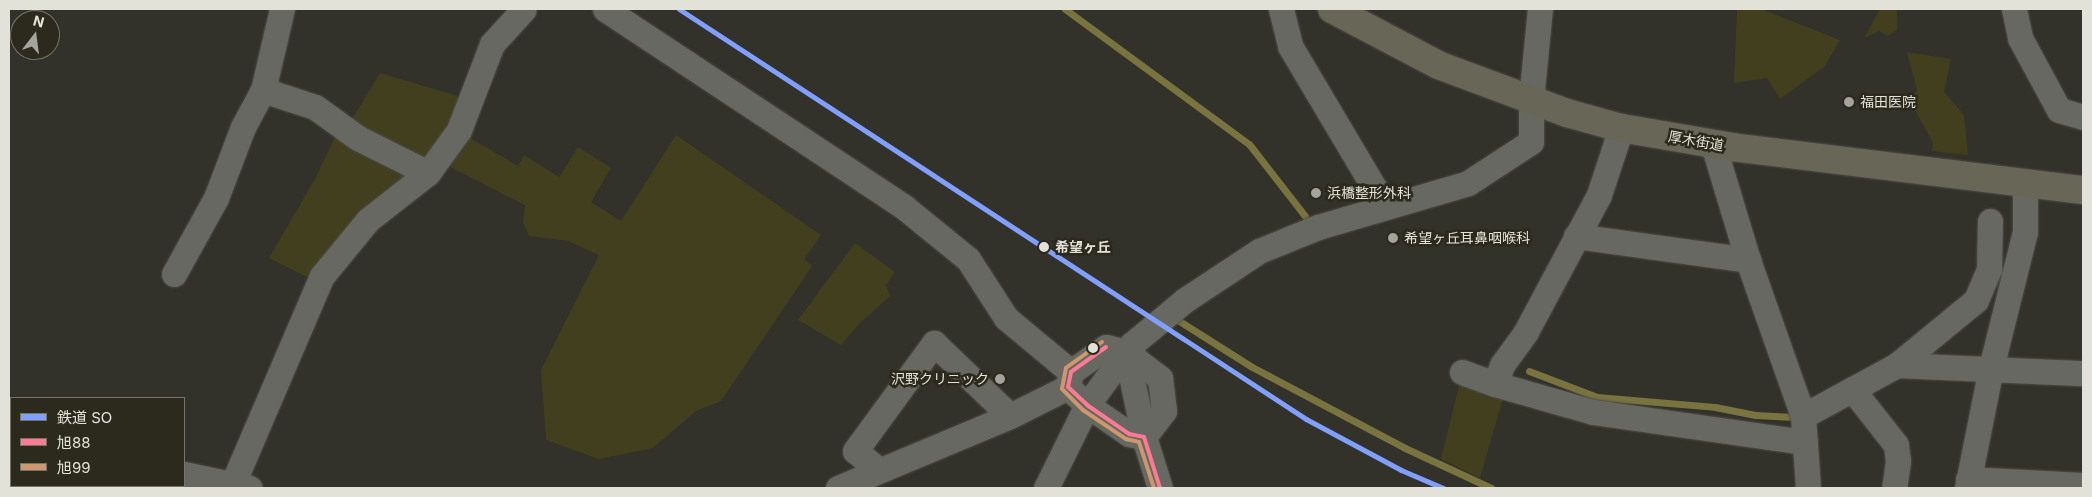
<!DOCTYPE html>
<html>
<head>
<meta charset="utf-8">
<style>
  body { margin:0 }
  #map { position:relative; width:2092px; height:497px; overflow:hidden; background:#32312a; font-family:Inter,"Noto Sans JP",sans-serif }
  div>[style] { position:absolute }
  .green>* { inset:0; background:#423f1f }
  .stream>* { height:7px; margin:-3.5px; padding:0 3.5px; transform-origin:3.5px; border-radius:3.5px; background:#797340 }
  .roads { filter:drop-shadow(0 0 1px #4e4d47) drop-shadow(0 0 1px #4e4d47) }
  .minor>* { height:25px; margin:-12.5px; padding:0 12.5px; transform-origin:12.5px; border-radius:12.5px; background:#686863 }
  .major>* { height:28px; margin:-14px; padding:0 14px; transform-origin:14px; border-radius:14px; background:#686657 }
  .bus-1>* { height:4px; margin:-2px; padding:0 2px; transform-origin:2px; border-radius:2px; background:#fe7a93 }
  .bus-2>* { height:4px; margin:-2px; padding:0 2px; transform-origin:2px; border-radius:2px; background:#cd976f }
  .rail-1>* { height:5px; margin:-2.5px; padding:0 2.5px; transform-origin:2.5px; border-radius:2.5px; background:#809fff }
  .dots>* { width:14px; height:14px; translate:-50% -50%; box-sizing:border-box; border:2px solid #2c2a1d; border-radius:50% }
  span { translate:-50% -50%; white-space:nowrap; text-align:center; line-height:1.15; -webkit-text-stroke:5px #2c2a1d; paint-order:stroke }
  .poi-label { font-size:14px; color:#e3e2d9 }
  .left { translate:0 -50%; text-align:left }
  .right { translate:-100% -50%; text-align:right }
  .street-label { font-size:14px; color:#e3e2d9 }
  .stop-label { font-size:14px; color:#e3e2d9; font-weight:700 }
  .frame { position:absolute; inset:0; border:10px solid #e3e2d9; pointer-events:none }
  .legend { position:absolute; left:10px; top:397px; width:175px; height:90px; box-sizing:border-box; background:#2c2a1d; border:1px solid #757468; margin:0; padding:6px 9px; list-style:none; font-size:15px; color:#e3e2d9 }
  .legend li { display:flex; align-items:center; gap:10px; height:25px }
  .legend b { width:25px; border:1px solid #757468 }
  .north { position:absolute; left:10px; top:10px; width:50px; height:50px; box-sizing:border-box; background:#2c2a1d; border:1px solid #757468; border-radius:50%; rotate:15deg; font-size:14px; font-weight:700; line-height:20px; text-align:center; color:#e3e2d9 }
  .north::after { content:''; display:block; margin:auto; width:18px; height:22px; background:#a5a49c; clip-path:polygon(50% 0,100% 100%,50% 72%,0 100%) }
</style>
</head>
<body>
<div id="map">
  <div class="green">
    <div style="clip-path:polygon(1737px 9px,1761px 9px,1840px 40px,1825px 66px,1780px 99px,1767px 78px,1734px 83px)"></div>
    <div style="clip-path:polygon(1880px 9px,1897px 9px,1897px 30px,1888px 36px,1879px 31px,1864px 38px)"></div>
    <div style="clip-path:polygon(1907px 52px,1951px 59px,1944px 92px,1964px 115px,1968px 155px,1932px 151px,1933px 143px,1909px 99px,1917px 91px)"></div>
    <div style="clip-path:polygon(380px 73px,461px 97px,428px 168px,349px 124px)"></div>
    <div style="clip-path:polygon(338px 131px,418px 175px,313px 280px,269px 258px,315px 179px)"></div>
    <div style="clip-path:polygon(676px 135px,821px 235px,804px 259px,812px 266px,721px 401px,696px 411px,653px 448px,599px 459px,546px 440px,541px 370px,599px 255px,568px 241px,529px 236px,523px 223px,525px 205px,450px 167px,468px 137px,518px 166px,524px 155px,559px 177px,578px 147px,611px 168px,591px 202px,621px 221px)"></div>
    <div style="clip-path:polygon(855px 243px,895px 272px,886px 285px,890px 296px,859px 324px,841px 345px,798px 320px)"></div>
    <div style="clip-path:polygon(1460px 382px,1504px 395px,1480px 478px,1441px 459px)"></div>
  </div>
  <div class="stream">
    <div style="left:1065px;top:9px;width:228px;rotate:36.3deg"></div>
    <div style="left:1249px;top:144px;width:91px;rotate:52.1deg"></div>
    <div style="left:1173px;top:317px;width:93px;rotate:32.3deg"></div>
    <div style="left:1252px;top:367px;width:173px;rotate:27.9deg"></div>
    <div style="left:1405px;top:448px;width:95px;rotate:24.9deg"></div>
    <div style="left:1529px;top:371px;width:73px;rotate:20.9deg"></div>
    <div style="left:1597px;top:397px;width:118px;rotate:4.8deg"></div>
    <div style="left:1715px;top:407px;width:41px;rotate:11.3deg"></div>
    <div style="left:1755px;top:415px;width:35px;rotate:3deg"></div>
  </div>
  <div class="roads">
    <div class="minor">
      <div style="left:605px;top:9px;width:359px;rotate:33.5deg"></div>
      <div style="left:904px;top:207px;width:82px;rotate:39.1deg"></div>
      <div style="left:968px;top:259px;width:70px;rotate:57.2deg"></div>
      <div style="left:1006px;top:318px;width:85px;rotate:39.7deg"></div>
      <div style="left:1281px;top:9px;width:38px;rotate:76deg"></div>
      <div style="left:1290px;top:46px;width:186px;rotate:59.3deg"></div>
      <div style="left:2014px;top:9px;width:30px;rotate:78deg"></div>
      <div style="left:2020px;top:38px;width:82px;rotate:61.6deg"></div>
      <div style="left:2059px;top:110px;width:25px;rotate:16deg"></div>
      <div style="left:263px;top:90px;width:55px;rotate:18.1deg"></div>
      <div style="left:315px;top:107px;width:53px;rotate:35.8deg"></div>
      <div style="left:358px;top:138px;width:78px;rotate:26.6deg"></div>
      <div style="left:428px;top:173px;width:53px;rotate:-54.2deg"></div>
      <div style="left:459px;top:130px;width:92px;rotate:-69deg"></div>
      <div style="left:492px;top:44px;width:47px;rotate:-47.6deg"></div>
      <div style="left:1621px;top:128px;width:71px;rotate:108.2deg"></div>
      <div style="left:1599px;top:195px;width:155px;rotate:118.1deg"></div>
      <div style="left:1526px;top:332px;width:41px;rotate:126deg"></div>
      <div style="left:1502px;top:365px;width:20px;rotate:110deg"></div>
      <div style="left:1495px;top:384px;width:102px;rotate:15.9deg"></div>
      <div style="left:1593px;top:412px;width:214px;rotate:8.1deg"></div>
      <div style="left:1713px;top:144px;width:121px;rotate:73.2deg"></div>
      <div style="left:1748px;top:260px;width:165px;rotate:70.6deg"></div>
      <div style="left:1803px;top:416px;width:72px;rotate:86deg"></div>
      <div style="left:1576px;top:236px;width:174px;rotate:7.9deg"></div>
      <div style="left:174px;top:274px;width:87px;rotate:-61.1deg"></div>
      <div style="left:216px;top:198px;width:76px;rotate:-69.2deg"></div>
      <div style="left:243px;top:127px;width:42px;rotate:-61.6deg"></div>
      <div style="left:263px;top:90px;width:83px;rotate:-76.8deg"></div>
      <div style="left:1106px;top:347px;width:21px;rotate:14deg"></div>
      <div style="left:1126px;top:352px;width:43px;rotate:37.4deg"></div>
      <div style="left:1160px;top:378px;width:33px;rotate:83deg"></div>
      <div style="left:1164px;top:411px;width:33px;rotate:128deg"></div>
      <div style="left:1144px;top:437px;width:15px;rotate:-169deg"></div>
      <div style="left:1129px;top:434px;width:51px;rotate:-145.4deg"></div>
      <div style="left:1087px;top:405px;width:26px;rotate:-137deg"></div>
      <div style="left:1068px;top:387px;width:15px;rotate:-79deg"></div>
      <div style="left:1071px;top:372px;width:43px;rotate:-35.5deg"></div>
      <div style="left:1126px;top:352px;width:87px;rotate:78deg"></div>
      <div style="left:1144px;top:437px;width:53px;rotate:72.6deg"></div>
      <div style="left:1897px;top:365px;width:186px;rotate:2.5deg"></div>
      <div style="left:1462px;top:372px;width:35px;rotate:20deg"></div>
      <div style="left:1852px;top:389px;width:71px;rotate:51.8deg"></div>
      <div style="left:1896px;top:445px;width:16px;rotate:83deg"></div>
      <div style="left:1898px;top:461px;width:27px;rotate:98deg"></div>
      <div style="left:1803px;top:416px;width:107px;rotate:-28.5deg"></div>
      <div style="left:1897px;top:365px;width:102px;rotate:-39.4deg"></div>
      <div style="left:1976px;top:300px;width:34px;rotate:-67deg"></div>
      <div style="left:1989px;top:269px;width:48px;rotate:-88.8deg"></div>
      <div style="left:9px;top:439px;width:2px"></div>
      <div style="left:878px;top:469px;width:29px;rotate:-142deg"></div>
      <div style="left:855px;top:451px;width:134px;rotate:-53.8deg"></div>
      <div style="left:934px;top:343px;width:105px;rotate:43.8deg"></div>
      <div style="left:184px;top:474px;width:67px;rotate:12deg"></div>
      <div style="left:1968px;top:479px;width:115px;rotate:3deg"></div>
      <div style="left:231px;top:488px;width:231px;rotate:-66.8deg"></div>
      <div style="left:322px;top:276px;width:72px;rotate:-50.6deg"></div>
      <div style="left:368px;top:220px;width:76px;rotate:-38.1deg"></div>
      <div style="left:838px;top:488px;width:186px;rotate:-22.7deg"></div>
      <div style="left:1010px;top:416px;width:65px;rotate:-26.6deg"></div>
      <div style="left:1046px;top:488px;width:93px;rotate:-63.7deg"></div>
      <div style="left:1087px;top:405px;width:76px;rotate:-53.6deg"></div>
      <div style="left:1132px;top:344px;width:69px;rotate:-39.7deg"></div>
      <div style="left:1185px;top:300px;width:89px;rotate:-33.5deg"></div>
      <div style="left:1259px;top:251px;width:64px;rotate:-22.1deg"></div>
      <div style="left:1318px;top:227px;width:156px;rotate:-16.3deg"></div>
      <div style="left:1468px;top:183px;width:75px;rotate:-33.1deg"></div>
      <div style="left:1531px;top:142px;width:42px;rotate:-90deg"></div>
      <div style="left:1531px;top:100px;width:91px;rotate:-84.4deg"></div>
      <div style="left:1967px;top:488px;width:122px;rotate:-78.7deg"></div>
      <div style="left:1991px;top:368px;width:140px;rotate:-76deg"></div>
      <div style="left:2025px;top:232px;width:50px;rotate:-90deg"></div>
    </div>
    <div class="major">
      <div style="left:1332px;top:9px;width:120px;rotate:27.8deg"></div>
      <div style="left:1438px;top:65px;width:138px;rotate:20.4deg"></div>
      <div style="left:1567px;top:113px;width:56px;rotate:15.5deg"></div>
      <div style="left:1621px;top:128px;width:113px;rotate:9.7deg"></div>
      <div style="left:1732px;top:147px;width:354px;rotate:7deg"></div>
    </div>
  </div>
  <div class="bus-1">
    <div style="left:1106px;top:347px;width:43px;rotate:144.5deg"></div>
    <div style="left:1071px;top:372px;width:15px;rotate:101deg"></div>
    <div style="left:1068px;top:387px;width:26px;rotate:43deg"></div>
    <div style="left:1087px;top:405px;width:51px;rotate:34.6deg"></div>
    <div style="left:1129px;top:434px;width:15px;rotate:11deg"></div>
    <div style="left:1144px;top:437px;width:53px;rotate:72.6deg"></div>
  </div>
  <div class="bus-2">
    <div style="left:1102px;top:342px;width:44px;rotate:144.2deg"></div>
    <div style="left:1066px;top:368px;width:21px;rotate:101deg"></div>
    <div style="left:1062px;top:389px;width:30px;rotate:45deg"></div>
    <div style="left:1083px;top:410px;width:52px;rotate:34deg"></div>
    <div style="left:1126px;top:439px;width:13px;rotate:13deg"></div>
    <div style="left:1139px;top:442px;width:48px;rotate:71.9deg"></div>
  </div>
  <div class="rail-1">
    <div style="left:679px;top:9px;width:749px;rotate:33.18deg"></div>
    <div style="left:1306px;top:419px;width:108px;rotate:28.2deg"></div>
    <div style="left:1401px;top:470px;width:46px;rotate:23.2deg"></div>
  </div>
  <div class="dots">
    <div style="left:1849px;top:102px;background:#a5a49c"></div>
    <div style="left:1316px;top:193px;background:#a5a49c"></div>
    <div style="left:1393px;top:238px;background:#a5a49c"></div>
    <div style="left:1044px;top:247px;background:#e3e2d9"></div>
    <div style="left:1093px;top:348px;background:#e3e2d9"></div>
    <div style="left:1000px;top:379px;background:#a5a49c"></div>
  </div>
  <div class="poi-label">
    <span class="left" style="left:1860px;top:102px">福田医院</span>
    <span class="left" style="left:1327px;top:193px">浜橋整形外科</span>
    <span class="left" style="left:1404px;top:238px">希望ヶ丘耳鼻咽喉科</span>
    <span class="right" style="left:989px;top:379px">沢野クリニック</span>
  </div>
  <div class="street-label">
    <span style="left:1696px;top:141px;rotate:10deg">厚木街道</span>
  </div>
  <div class="stop-label">
    <span class="left" style="left:1055px;top:247px">希望ヶ丘</span>
  </div>
  <div class="frame"></div>
  <ul class="legend">
  <li><b style="height:6px;background:#809fff"></b>鉄道 SO</li>
  <li><b style="height:6px;background:#fe7a93"></b>旭88</li>
  <li><b style="height:6px;background:#cd976f"></b>旭99</li>
  </ul>
  <div class="north">N</div>
</div>
</body>
</html>
